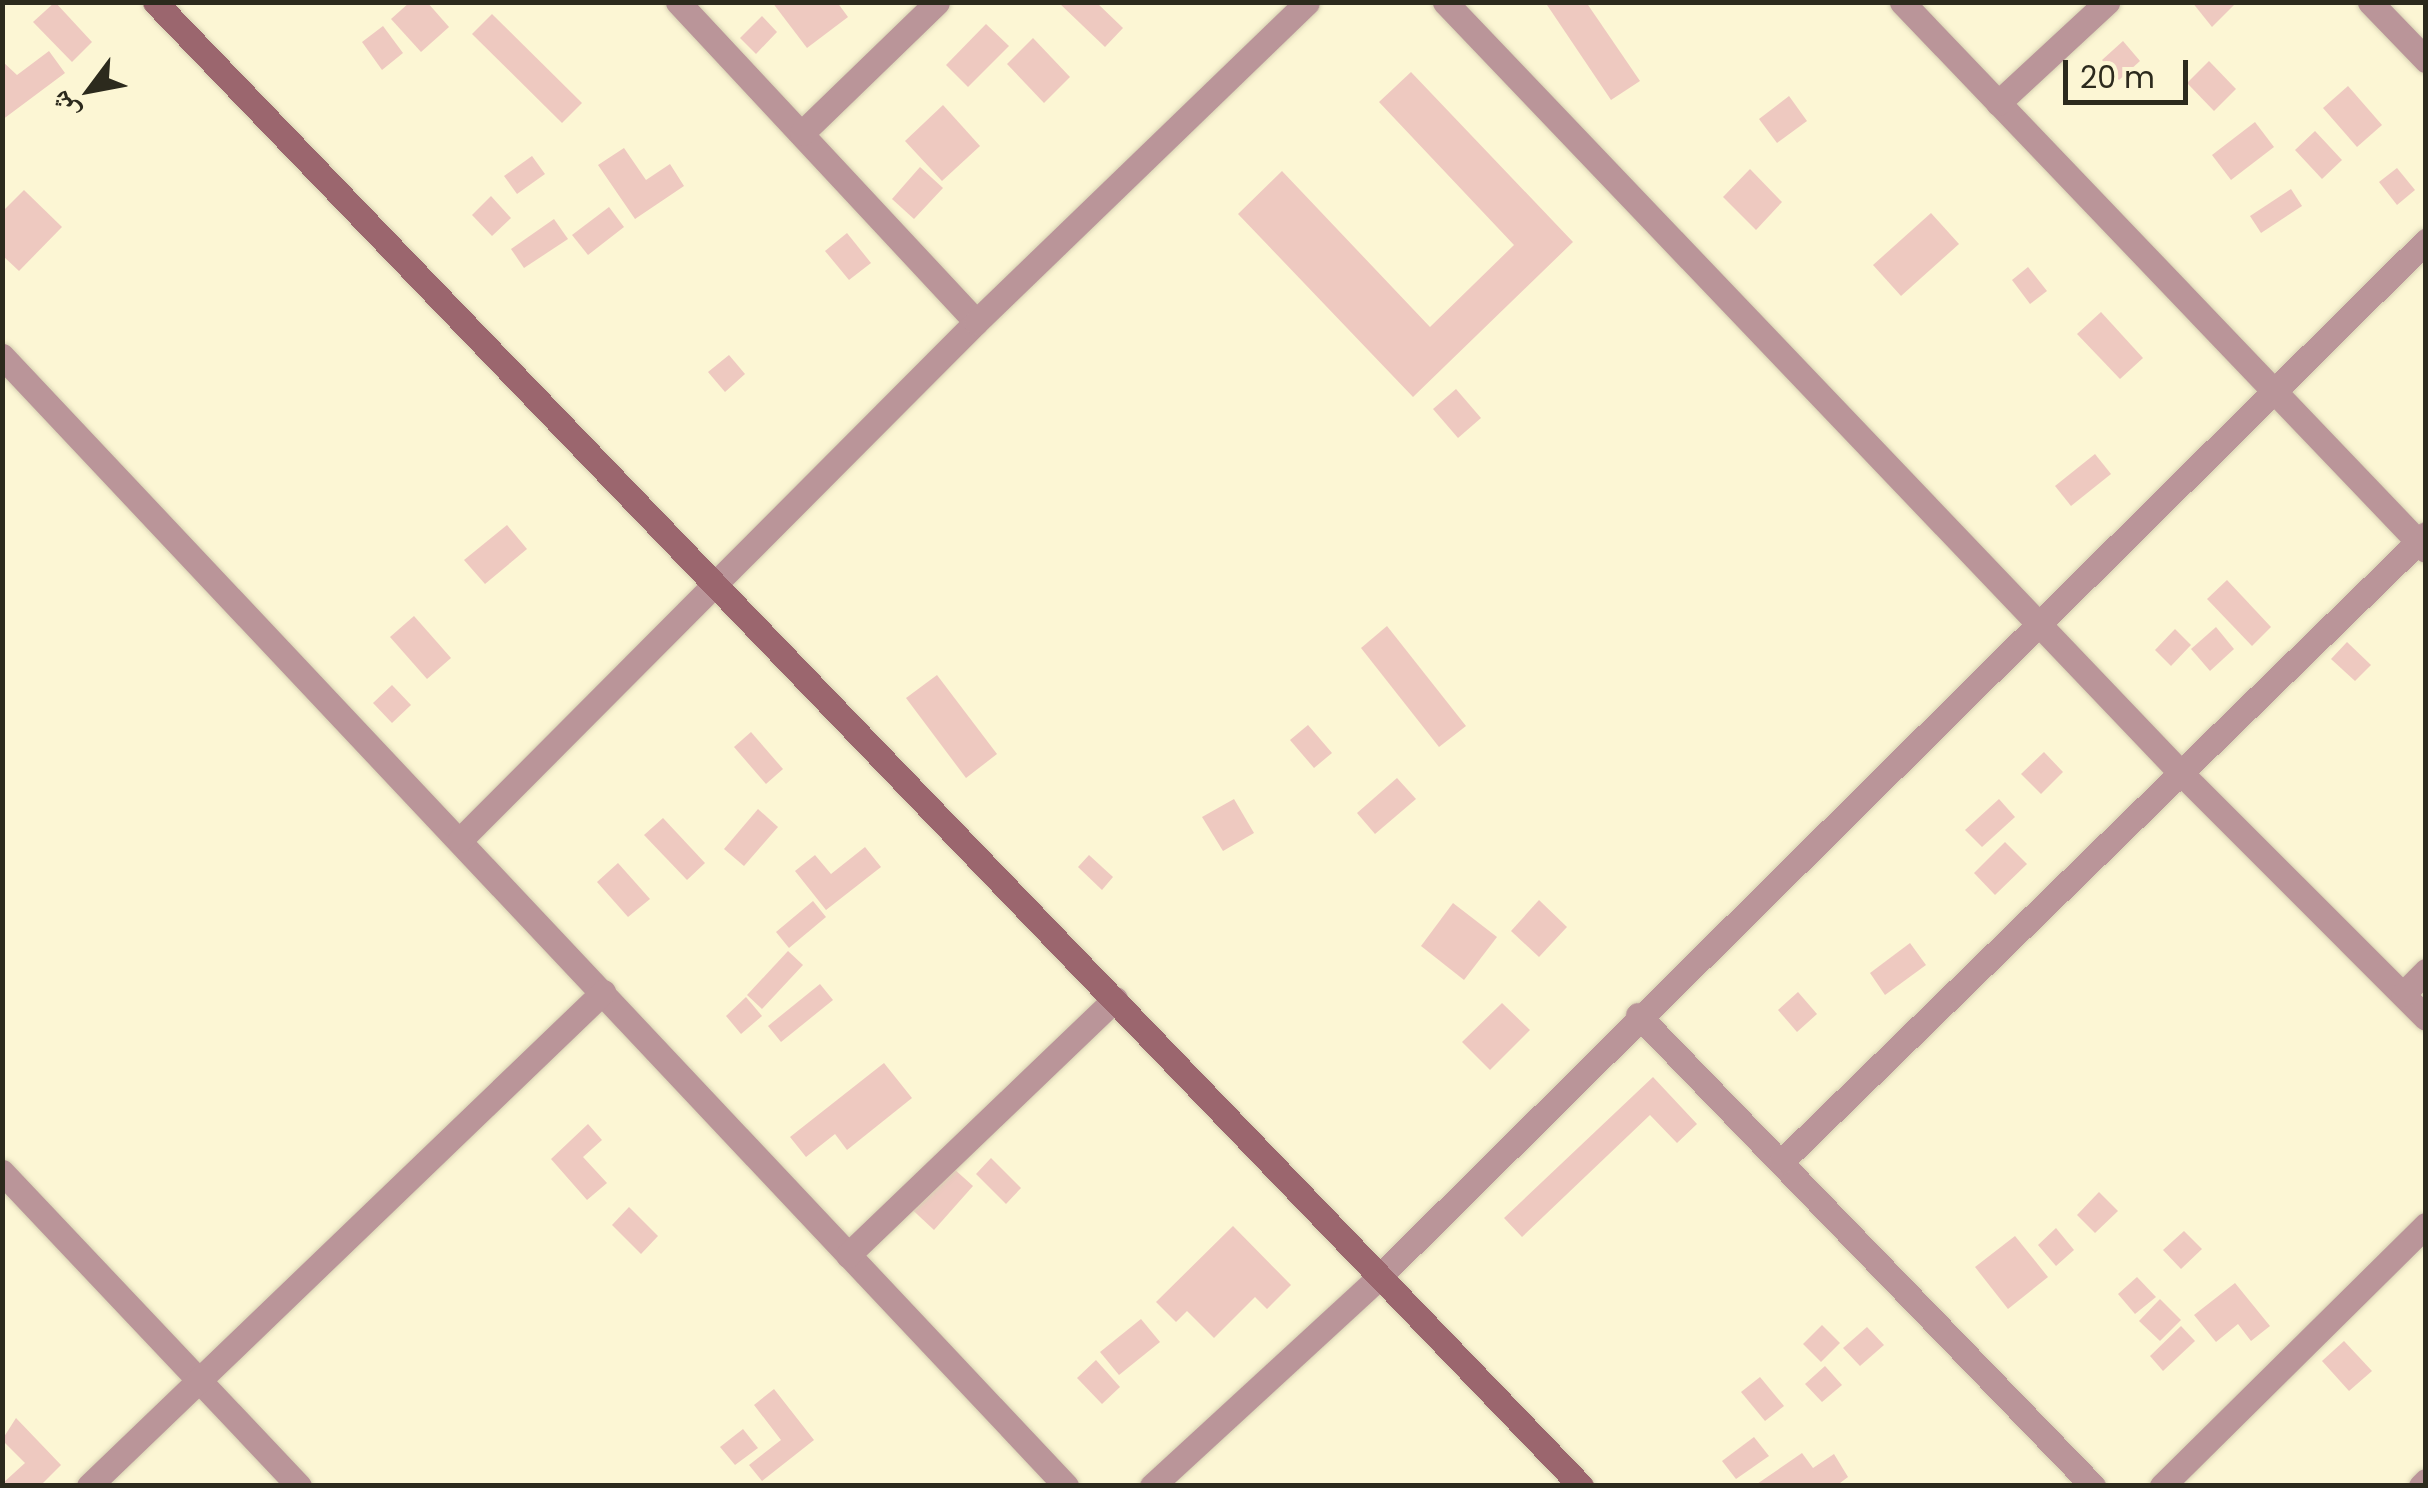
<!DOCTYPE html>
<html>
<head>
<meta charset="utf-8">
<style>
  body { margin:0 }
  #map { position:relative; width:2428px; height:1488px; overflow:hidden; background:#fcf6d4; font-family:Poppins,"Noto Naskh Arabic",sans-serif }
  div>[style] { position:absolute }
  .building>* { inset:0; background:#eec9c0 }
  .roads { filter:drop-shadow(0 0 2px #d7d1b3) drop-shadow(0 0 2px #d7d1b3) }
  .minor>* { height:25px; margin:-12.5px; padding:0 12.5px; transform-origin:12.5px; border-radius:12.5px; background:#ba9599 }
  .secondary>* { height:25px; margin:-12.5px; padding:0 12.5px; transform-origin:12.5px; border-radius:12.5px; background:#9b666e }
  span { translate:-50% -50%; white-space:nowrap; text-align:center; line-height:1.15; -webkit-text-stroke:9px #fcf6d4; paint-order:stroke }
  .frame { position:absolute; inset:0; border:5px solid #2c2a1d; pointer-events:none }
  .north { position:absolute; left:40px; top:40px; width:100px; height:100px; -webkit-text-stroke:8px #fcf6d4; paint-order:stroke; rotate:238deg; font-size:28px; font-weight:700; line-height:40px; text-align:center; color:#2c2a1d }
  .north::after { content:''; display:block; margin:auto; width:35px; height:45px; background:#2c2a1d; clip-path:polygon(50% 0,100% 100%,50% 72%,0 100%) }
  .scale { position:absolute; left:2063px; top:60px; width:125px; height:45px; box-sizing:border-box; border:5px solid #2c2a1d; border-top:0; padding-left:12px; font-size:30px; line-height:35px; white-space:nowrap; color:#2c2a1d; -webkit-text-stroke:8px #fcf6d4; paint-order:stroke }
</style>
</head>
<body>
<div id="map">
  <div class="building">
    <div style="clip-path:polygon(55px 2px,92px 42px,72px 62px,33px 22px)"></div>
    <div style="clip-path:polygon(410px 2px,427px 2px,449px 27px,421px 52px,391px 19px)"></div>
    <div style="clip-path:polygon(772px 2px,837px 2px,848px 17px,807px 48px)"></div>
    <div style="clip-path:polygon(1058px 2px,1096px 2px,1123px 28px,1105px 47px)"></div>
    <div style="clip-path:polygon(1545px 2px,1586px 2px,1640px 81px,1611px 100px)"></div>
    <div style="clip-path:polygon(2192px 2px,2237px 2px,2212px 27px)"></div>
    <div style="clip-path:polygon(492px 14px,582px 103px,562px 123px,472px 34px)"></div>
    <div style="clip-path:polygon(762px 16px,777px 32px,756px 54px,740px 38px)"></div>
    <div style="clip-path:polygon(986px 24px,1009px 46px,968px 87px,946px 65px)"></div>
    <div style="clip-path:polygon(383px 26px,403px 53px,382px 70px,362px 42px)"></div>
    <div style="clip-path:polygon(1033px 38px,1070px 77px,1044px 103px,1007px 64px)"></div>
    <div style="clip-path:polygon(2123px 41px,2140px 61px,2119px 80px,2102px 60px)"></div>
    <div style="clip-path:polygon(49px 51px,65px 73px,2px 120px,2px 61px,17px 75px)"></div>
    <div style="clip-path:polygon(2209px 61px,2236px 89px,2214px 111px,2187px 83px)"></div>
    <div style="clip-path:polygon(1411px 72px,1573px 242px,1413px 397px,1238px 214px,1282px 171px,1430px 327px,1514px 245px,1379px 102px)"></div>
    <div style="clip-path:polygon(2348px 86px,2382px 125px,2357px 147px,2323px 108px)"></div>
    <div style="clip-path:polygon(1789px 96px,1807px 121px,1777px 143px,1759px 119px)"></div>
    <div style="clip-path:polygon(943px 105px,980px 146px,942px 181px,905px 141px)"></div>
    <div style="clip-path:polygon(2255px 122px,2274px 147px,2231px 180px,2212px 155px)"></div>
    <div style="clip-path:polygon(2315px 131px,2342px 160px,2322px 179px,2295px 150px)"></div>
    <div style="clip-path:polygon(624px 148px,646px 180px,670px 164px,684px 186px,635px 219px,598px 165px)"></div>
    <div style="clip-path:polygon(532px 156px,545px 174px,517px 194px,504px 176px)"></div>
    <div style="clip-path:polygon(920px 167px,943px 188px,914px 219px,892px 199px)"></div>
    <div style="clip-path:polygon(2397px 168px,2415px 190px,2397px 205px,2379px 182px)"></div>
    <div style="clip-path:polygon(1750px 169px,1782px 202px,1756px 230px,1723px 197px)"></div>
    <div style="clip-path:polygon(2291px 189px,2302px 206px,2261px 233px,2250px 216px)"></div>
    <div style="clip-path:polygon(24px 190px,62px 227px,19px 271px,2px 255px,2px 212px)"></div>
    <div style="clip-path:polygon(491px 196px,511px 218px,492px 236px,472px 215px)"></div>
    <div style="clip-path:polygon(609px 207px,624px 227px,588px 255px,572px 235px)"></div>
    <div style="clip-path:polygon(1931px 213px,1959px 244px,1901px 296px,1873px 265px)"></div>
    <div style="clip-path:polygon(554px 219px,568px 239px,524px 268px,511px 249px)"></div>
    <div style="clip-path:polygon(847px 233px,871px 263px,849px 280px,825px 251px)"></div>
    <div style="clip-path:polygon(2028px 267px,2047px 291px,2030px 304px,2012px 280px)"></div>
    <div style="clip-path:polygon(2101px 312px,2143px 358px,2120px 379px,2077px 334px)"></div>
    <div style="clip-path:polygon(729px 355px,745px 374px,725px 392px,708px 372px)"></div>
    <div style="clip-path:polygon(1456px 389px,1481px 418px,1458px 438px,1433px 409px)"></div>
    <div style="clip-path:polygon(2095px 454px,2111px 474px,2071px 506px,2055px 486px)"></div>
    <div style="clip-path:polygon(507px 525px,527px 549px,485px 584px,464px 560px)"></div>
    <div style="clip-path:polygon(2227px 580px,2271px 627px,2252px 646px,2207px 599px)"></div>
    <div style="clip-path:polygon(414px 616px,451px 658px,427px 679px,390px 637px)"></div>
    <div style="clip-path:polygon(1387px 626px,1466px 726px,1439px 747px,1361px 648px)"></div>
    <div style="clip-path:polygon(2216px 627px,2234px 649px,2210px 671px,2191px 649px)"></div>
    <div style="clip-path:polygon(2175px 629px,2191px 645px,2171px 666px,2155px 650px)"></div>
    <div style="clip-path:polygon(2347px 642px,2371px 665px,2355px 681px,2331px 659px)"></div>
    <div style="clip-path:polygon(937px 675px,997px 754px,966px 778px,906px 698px)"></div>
    <div style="clip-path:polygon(392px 685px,411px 705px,392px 723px,373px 703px)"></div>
    <div style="clip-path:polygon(1308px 725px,1332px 753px,1314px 768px,1290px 740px)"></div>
    <div style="clip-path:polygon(751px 732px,783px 769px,766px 784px,734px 747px)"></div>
    <div style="clip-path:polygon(2044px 752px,2063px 772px,2041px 794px,2021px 774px)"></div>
    <div style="clip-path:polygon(1397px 778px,1416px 799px,1375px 834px,1357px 813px)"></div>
    <div style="clip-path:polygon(1234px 799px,1254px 833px,1223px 851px,1202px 817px)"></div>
    <div style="clip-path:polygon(1999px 799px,2015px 817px,1982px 847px,1965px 830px)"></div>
    <div style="clip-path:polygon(758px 809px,778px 827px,744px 866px,724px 849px)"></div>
    <div style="clip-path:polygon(663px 818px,705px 863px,687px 880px,644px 835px)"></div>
    <div style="clip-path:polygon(2005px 842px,2027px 864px,1995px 895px,1974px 873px)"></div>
    <div style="clip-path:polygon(865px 847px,881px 867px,826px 910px,795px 871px,815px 855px,831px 874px)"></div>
    <div style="clip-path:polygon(1089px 855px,1113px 877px,1102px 890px,1078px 867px)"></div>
    <div style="clip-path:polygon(618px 863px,650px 899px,628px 917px,597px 882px)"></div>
    <div style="clip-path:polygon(1539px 900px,1567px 927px,1539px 957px,1511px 931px)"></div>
    <div style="clip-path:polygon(813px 901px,826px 917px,789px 948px,776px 932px)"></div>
    <div style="clip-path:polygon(1453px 903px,1497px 937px,1464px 980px,1421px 946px)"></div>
    <div style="clip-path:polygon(1910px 943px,1926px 965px,1885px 995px,1870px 973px)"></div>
    <div style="clip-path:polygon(788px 951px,803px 965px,762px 1009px,747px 995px)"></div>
    <div style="clip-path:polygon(820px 984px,833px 1000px,781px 1042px,768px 1026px)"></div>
    <div style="clip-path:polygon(1798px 992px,1817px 1014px,1797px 1032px,1778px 1010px)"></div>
    <div style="clip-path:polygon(746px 997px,762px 1016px,741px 1034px,726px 1016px)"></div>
    <div style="clip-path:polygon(1502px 1003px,1530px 1030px,1490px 1070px,1462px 1042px)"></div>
    <div style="clip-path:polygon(884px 1063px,912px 1098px,847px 1150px,835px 1134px,806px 1157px,790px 1137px)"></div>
    <div style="clip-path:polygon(1653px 1077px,1697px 1124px,1677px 1143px,1650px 1115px,1522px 1237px,1504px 1218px)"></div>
    <div style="clip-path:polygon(588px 1124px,602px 1140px,583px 1157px,607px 1183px,587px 1200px,551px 1159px)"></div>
    <div style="clip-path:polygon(991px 1158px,1021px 1188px,1006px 1204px,976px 1174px)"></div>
    <div style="clip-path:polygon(943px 1159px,973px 1186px,934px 1230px,904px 1202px)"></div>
    <div style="clip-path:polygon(2099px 1192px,2118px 1211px,2095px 1233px,2077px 1215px)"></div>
    <div style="clip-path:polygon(629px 1207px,658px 1236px,641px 1254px,612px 1225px)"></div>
    <div style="clip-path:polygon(1233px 1226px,1291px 1285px,1267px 1309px,1255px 1297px,1214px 1338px,1187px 1311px,1176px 1322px,1156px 1302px)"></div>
    <div style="clip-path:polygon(2056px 1228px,2074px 1250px,2056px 1266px,2038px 1245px)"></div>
    <div style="clip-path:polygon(2184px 1231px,2202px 1249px,2181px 1269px,2163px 1250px)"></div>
    <div style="clip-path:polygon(2015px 1236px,2048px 1277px,2008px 1309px,1975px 1267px)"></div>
    <div style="clip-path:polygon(2137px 1277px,2156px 1297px,2135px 1314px,2118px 1294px)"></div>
    <div style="clip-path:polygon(2235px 1283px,2270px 1326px,2251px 1341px,2238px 1324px,2216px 1342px,2194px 1315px)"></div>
    <div style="clip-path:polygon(2160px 1299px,2181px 1320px,2160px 1341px,2139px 1321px)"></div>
    <div style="clip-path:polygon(1141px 1319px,1160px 1342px,1119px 1375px,1100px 1352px)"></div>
    <div style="clip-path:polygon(1822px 1325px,1840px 1343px,1821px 1362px,1803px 1344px)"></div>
    <div style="clip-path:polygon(2181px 1326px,2195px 1341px,2163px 1371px,2150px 1356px)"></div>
    <div style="clip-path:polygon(1867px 1327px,1884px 1345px,1860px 1366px,1843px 1348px)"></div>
    <div style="clip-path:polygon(2344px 1341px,2372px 1371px,2349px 1391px,2322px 1361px)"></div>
    <div style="clip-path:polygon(1096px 1360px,1120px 1387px,1102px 1404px,1077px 1378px)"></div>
    <div style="clip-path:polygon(1825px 1366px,1842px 1385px,1822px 1402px,1805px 1384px)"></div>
    <div style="clip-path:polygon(1760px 1377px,1784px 1406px,1765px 1421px,1741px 1392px)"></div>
    <div style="clip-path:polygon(774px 1389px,814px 1440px,762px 1481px,749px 1465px,781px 1440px,754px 1405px)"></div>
    <div style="clip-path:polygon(16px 1418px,61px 1465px,40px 1486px,3px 1483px,25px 1463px,2px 1440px)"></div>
    <div style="clip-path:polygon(743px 1429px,758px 1448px,735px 1465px,720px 1447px)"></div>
    <div style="clip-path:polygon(1754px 1437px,1769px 1456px,1736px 1479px,1722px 1461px)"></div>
    <div style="clip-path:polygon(1802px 1453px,1813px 1468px,1834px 1454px,1848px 1477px,1836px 1486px,1754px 1486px)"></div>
  </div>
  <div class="roads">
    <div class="minor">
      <div style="left:678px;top:2px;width:437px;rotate:47deg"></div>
      <div style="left:1445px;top:2px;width:1066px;rotate:46.33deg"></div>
      <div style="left:2181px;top:773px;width:346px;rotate:45deg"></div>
      <div style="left:1902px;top:2px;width:758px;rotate:46.28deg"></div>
      <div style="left:2370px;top:2px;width:81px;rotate:46deg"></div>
      <div style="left:1998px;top:103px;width:149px;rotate:-42.8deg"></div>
      <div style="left:802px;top:133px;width:188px;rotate:-44.1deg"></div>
      <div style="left:2px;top:356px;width:1552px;rotate:46.72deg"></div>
      <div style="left:460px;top:840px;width:731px;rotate:-45.11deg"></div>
      <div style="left:976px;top:322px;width:460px;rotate:-44deg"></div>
      <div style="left:2403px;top:994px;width:33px;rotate:-45deg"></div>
      <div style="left:1638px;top:1015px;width:655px;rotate:45.99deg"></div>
      <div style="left:1781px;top:1162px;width:900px;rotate:-44.23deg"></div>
      <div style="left:2px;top:1172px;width:432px;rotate:46.6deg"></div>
      <div style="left:848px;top:1255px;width:370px;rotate:-43.8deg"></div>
      <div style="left:89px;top:1486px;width:713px;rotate:-43.86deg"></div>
      <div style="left:1152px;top:1486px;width:310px;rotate:-42.6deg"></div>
      <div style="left:1380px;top:1276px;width:1472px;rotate:-44.7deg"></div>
      <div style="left:2162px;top:1486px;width:371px;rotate:-44.7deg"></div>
      <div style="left:2421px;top:1486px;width:7px;rotate:-45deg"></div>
    </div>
    <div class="secondary">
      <div style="left:155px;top:2px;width:2058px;rotate:46.14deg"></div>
    </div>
  </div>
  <div class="frame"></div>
  <div class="north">ش</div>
  <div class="scale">20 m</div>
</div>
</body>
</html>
